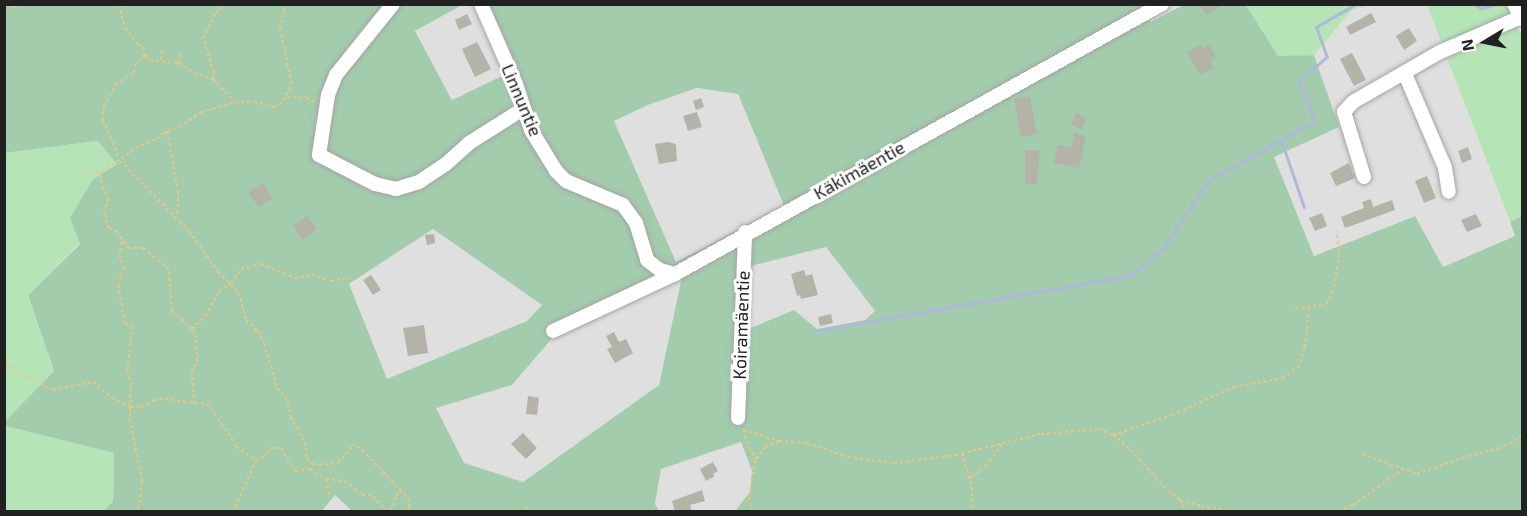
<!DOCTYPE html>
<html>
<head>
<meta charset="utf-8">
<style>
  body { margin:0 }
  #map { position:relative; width:1527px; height:516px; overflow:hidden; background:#eff1e9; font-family:"Exo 2",sans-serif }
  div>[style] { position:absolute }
  .residential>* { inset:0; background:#dfdfdf }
  .grass>* { inset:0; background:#b5e5b7 }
  .forest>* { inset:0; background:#a2ccac }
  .stream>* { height:3px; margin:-1.5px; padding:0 1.5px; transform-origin:1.5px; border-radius:1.5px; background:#aeb8da }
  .building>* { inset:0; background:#b3b3a8 }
  .path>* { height:2px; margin-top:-1px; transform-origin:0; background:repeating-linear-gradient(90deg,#edc67e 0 3px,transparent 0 6px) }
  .roads { filter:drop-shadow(0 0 2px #a5a5a5) drop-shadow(0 0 2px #a5a5a5) }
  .minor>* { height:14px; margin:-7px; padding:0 7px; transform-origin:7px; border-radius:7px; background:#fff }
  span { translate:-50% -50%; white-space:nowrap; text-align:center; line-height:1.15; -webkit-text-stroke:6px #fff; paint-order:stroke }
  .street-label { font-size:18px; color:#212121 }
  .frame { position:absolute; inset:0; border:6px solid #212121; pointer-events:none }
  .north { position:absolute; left:1455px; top:12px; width:60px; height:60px; -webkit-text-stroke:4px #fff; paint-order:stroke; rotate:260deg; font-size:16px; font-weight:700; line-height:24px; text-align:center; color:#212121 }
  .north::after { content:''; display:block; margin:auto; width:21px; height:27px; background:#212121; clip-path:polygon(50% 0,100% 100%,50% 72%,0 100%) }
</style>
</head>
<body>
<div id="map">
  <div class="residential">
    <div style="clip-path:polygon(462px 5px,474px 5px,506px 74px,452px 100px,415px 31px)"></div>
    <div style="clip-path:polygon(1140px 5px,1182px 5px,1150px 23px)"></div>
    <div style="clip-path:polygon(1371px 5px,1427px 5px,1515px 236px,1443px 267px,1414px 216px,1314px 256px,1274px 157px,1338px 127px,1314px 55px,1352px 10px)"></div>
    <div style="clip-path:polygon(697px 88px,738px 94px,784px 206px,676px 263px,614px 121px,648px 105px)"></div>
    <div style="clip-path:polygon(433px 229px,542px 305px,527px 321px,387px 380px,349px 284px)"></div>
    <div style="clip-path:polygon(826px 247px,875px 311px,865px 320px,817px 329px,746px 330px,747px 267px)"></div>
    <div style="clip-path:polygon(682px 275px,659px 385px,523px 482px,463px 463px,435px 408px,512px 385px,554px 336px)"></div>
    <div style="clip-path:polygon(741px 442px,752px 471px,750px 492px,735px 511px,659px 511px,655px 504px,661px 469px)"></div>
    <div style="clip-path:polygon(335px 494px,352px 511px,322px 512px)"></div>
  </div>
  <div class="grass">
    <div style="clip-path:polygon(1246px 5px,1371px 5px,1352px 10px,1314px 55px,1278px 57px)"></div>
    <div style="clip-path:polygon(1427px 5px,1507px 5px,1510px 9px,1507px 19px,1443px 47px)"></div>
    <div style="clip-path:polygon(1517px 27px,1522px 34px,1522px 216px,1510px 222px,1447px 58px)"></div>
    <div style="clip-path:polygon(99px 141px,117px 164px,93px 179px,80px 243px,28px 295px,54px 371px,5px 421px,5px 153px)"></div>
    <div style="clip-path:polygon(5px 426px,114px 453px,113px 501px,104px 511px,5px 512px)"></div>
  </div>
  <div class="forest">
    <div style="clip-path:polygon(evenodd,1140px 4px,1151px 22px,1183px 5px,1246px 5px,1278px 56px,1314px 55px,1339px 127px,1274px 157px,1314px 256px,1415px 216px,1443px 267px,1515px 236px,1510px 222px,1522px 216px,1522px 511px,735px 511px,750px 492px,752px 471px,741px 442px,661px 469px,655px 504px,659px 511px,352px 511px,335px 495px,322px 511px,104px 511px,113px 501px,114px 453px,5px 426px,5px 421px,54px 371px,28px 295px,80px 244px,70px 218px,93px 179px,117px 164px,98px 141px,5px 153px,5px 5px,462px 5px,415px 31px,452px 100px,506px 74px,474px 5px,1140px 4px,697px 88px,738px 94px,784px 206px,676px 262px,614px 121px,648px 105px,697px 88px,1140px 4px,433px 229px,542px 305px,527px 321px,387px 379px,349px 284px,433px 229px,1140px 4px,826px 247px,875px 311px,865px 320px,817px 329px,794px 310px,746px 330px,747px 267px,826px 247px,1140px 4px,682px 276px,659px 385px,523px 482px,464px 463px,436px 408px,512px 385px,554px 336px,682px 276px)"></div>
  </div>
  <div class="stream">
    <div style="left:1474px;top:4px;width:8px;rotate:30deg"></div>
    <div style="left:1481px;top:8px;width:18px;rotate:-13deg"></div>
    <div style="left:1281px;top:140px;width:71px;rotate:71.1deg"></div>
    <div style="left:815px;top:331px;width:322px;rotate:-10deg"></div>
    <div style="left:1132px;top:275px;width:44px;rotate:-41.3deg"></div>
    <div style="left:1165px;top:246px;width:79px;rotate:-56.3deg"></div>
    <div style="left:1209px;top:180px;width:121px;rotate:-29.1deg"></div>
    <div style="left:1315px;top:121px;width:43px;rotate:-111.8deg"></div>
    <div style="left:1299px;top:81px;width:37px;rotate:-41deg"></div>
    <div style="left:1327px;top:57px;width:32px;rotate:-110deg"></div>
    <div style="left:1316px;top:27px;width:46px;rotate:-29.9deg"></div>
  </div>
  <div class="building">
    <div style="clip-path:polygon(1199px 4px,1224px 4px,1206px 15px)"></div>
    <div style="clip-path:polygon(1371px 13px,1376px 22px,1350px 35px,1346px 27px)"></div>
    <div style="clip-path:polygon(467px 14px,472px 24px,459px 30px,455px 20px)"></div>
    <div style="clip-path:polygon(1409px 28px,1417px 41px,1404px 50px,1396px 36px)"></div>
    <div style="clip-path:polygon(477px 42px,491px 69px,475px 77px,462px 49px)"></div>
    <div style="clip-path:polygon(1201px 44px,1203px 48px,1209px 45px,1216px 57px,1210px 61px,1214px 68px,1200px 75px,1187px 52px)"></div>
    <div style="clip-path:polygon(1352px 53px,1366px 80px,1354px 86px,1340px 59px)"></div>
    <div style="clip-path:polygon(1030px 97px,1037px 134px,1021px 137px,1014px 99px)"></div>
    <div style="clip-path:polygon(701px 98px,704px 107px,696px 110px,693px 101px)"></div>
    <div style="clip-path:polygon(697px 112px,702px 127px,688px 131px,683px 116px)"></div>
    <div style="clip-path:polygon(1076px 113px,1087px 118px,1082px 129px,1071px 125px)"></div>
    <div style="clip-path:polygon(1074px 133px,1086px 136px,1079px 168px,1054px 163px,1058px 145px,1071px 148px)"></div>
    <div style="clip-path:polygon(668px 142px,676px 144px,677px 161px,659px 164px,655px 144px)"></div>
    <div style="clip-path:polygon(1468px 147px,1472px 159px,1462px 163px,1458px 151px)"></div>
    <div style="clip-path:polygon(1025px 150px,1040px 150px,1037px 184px,1025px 184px)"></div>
    <div style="clip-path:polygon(1349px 163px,1355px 178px,1336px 186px,1330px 173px)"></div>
    <div style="clip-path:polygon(1427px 176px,1436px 198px,1424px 203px,1415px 181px)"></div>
    <div style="clip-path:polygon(262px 183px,273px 198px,259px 207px,248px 192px)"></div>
    <div style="clip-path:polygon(1371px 199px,1373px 207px,1392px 200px,1395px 210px,1345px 228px,1341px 217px,1364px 208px,1362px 202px)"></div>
    <div style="clip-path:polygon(1322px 213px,1327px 226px,1315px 231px,1309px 218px)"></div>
    <div style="clip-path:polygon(1476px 214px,1482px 226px,1467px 232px,1461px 220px)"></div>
    <div style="clip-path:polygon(307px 216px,317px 229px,302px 240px,293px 226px)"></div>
    <div style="clip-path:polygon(434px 234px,435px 243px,427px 245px,425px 235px)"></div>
    <div style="clip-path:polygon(804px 270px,806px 276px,812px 274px,818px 295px,801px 299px,800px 295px,797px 296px,791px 274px)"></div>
    <div style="clip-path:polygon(371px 275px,381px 290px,373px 295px,363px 280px)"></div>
    <div style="clip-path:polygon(831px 314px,833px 323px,820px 326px,818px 317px)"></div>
    <div style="clip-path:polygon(424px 325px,428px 353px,408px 356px,403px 328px)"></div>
    <div style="clip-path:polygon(614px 332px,619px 342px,626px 339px,633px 353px,615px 363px,607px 349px,612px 347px,606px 336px)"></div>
    <div style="clip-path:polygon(528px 396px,539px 398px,537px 415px,526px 414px)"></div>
    <div style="clip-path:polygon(523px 433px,537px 448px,526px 459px,511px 444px)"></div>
    <div style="clip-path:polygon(713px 462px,718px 471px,713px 474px,715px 476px,706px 481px,700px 469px)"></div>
    <div style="clip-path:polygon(702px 490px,705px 501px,690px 505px,692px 512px,675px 512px,672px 501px)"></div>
  </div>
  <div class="path">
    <div style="left:119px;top:4px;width:25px;rotate:76deg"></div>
    <div style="left:125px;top:28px;width:20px;rotate:53deg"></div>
    <div style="left:137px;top:44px;width:7px;rotate:27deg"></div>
    <div style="left:143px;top:47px;width:8px;rotate:76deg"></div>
    <div style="left:145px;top:55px;width:7px;rotate:45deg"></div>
    <div style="left:150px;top:60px;width:29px;rotate:6deg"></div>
    <div style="left:179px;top:63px;width:18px;rotate:34deg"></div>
    <div style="left:194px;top:73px;width:20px;rotate:18deg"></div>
    <div style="left:213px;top:79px;width:30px;rotate:46deg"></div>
    <div style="left:4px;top:5px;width:10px;rotate:11deg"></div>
    <div style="left:14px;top:7px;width:7px;rotate:-27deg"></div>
    <div style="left:145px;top:55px;width:12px;rotate:138deg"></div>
    <div style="left:136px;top:63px;width:10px;rotate:107deg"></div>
    <div style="left:133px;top:73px;width:19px;rotate:148deg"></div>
    <div style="left:117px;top:83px;width:26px;rotate:121deg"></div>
    <div style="left:104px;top:105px;width:15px;rotate:94deg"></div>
    <div style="left:103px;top:120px;width:44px;rotate:67.5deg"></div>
    <div style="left:120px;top:161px;width:98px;rotate:45.4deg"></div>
    <div style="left:189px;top:231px;width:50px;rotate:54.7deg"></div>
    <div style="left:218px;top:272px;width:30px;rotate:45deg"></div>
    <div style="left:239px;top:293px;width:28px;rotate:75deg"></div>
    <div style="left:246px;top:320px;width:16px;rotate:43deg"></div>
    <div style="left:258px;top:331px;width:13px;rotate:63deg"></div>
    <div style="left:264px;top:343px;width:47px;rotate:73.9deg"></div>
    <div style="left:277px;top:388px;width:13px;rotate:48deg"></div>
    <div style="left:286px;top:398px;width:20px;rotate:75deg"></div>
    <div style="left:291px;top:417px;width:29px;rotate:61deg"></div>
    <div style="left:305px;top:442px;width:16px;rotate:83deg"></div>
    <div style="left:307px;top:458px;width:8px;rotate:50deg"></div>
    <div style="left:312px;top:464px;width:7px;rotate:8deg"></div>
    <div style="left:319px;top:465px;width:19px;rotate:-6deg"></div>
    <div style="left:338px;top:463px;width:23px;rotate:-50deg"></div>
    <div style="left:353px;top:445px;width:5px;rotate:11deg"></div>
    <div style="left:358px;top:446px;width:72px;rotate:46.1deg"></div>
    <div style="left:408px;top:498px;width:9px;rotate:77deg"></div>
    <div style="left:410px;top:507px;width:6px;rotate:129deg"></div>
    <div style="left:161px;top:60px;width:11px;rotate:-85deg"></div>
    <div style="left:179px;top:63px;width:11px;rotate:-80deg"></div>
    <div style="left:213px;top:79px;width:6px;rotate:-81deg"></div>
    <div style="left:214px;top:73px;width:37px;rotate:-107deg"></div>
    <div style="left:203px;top:38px;width:28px;rotate:-63deg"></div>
    <div style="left:216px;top:13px;width:13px;rotate:-42deg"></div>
    <div style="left:287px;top:97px;width:19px;rotate:3deg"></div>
    <div style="left:306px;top:98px;width:11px;rotate:22deg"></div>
    <div style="left:167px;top:131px;width:62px;rotate:79.8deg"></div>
    <div style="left:178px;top:192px;width:19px;rotate:90deg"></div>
    <div style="left:178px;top:211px;width:7px;rotate:117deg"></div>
    <div style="left:84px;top:173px;width:18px;rotate:-3deg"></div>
    <div style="left:122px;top:242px;width:13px;rotate:103deg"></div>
    <div style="left:119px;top:255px;width:13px;rotate:67deg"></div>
    <div style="left:124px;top:267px;width:19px;rotate:108deg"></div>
    <div style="left:118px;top:285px;width:40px;rotate:80deg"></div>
    <div style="left:125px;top:324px;width:6px;rotate:18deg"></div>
    <div style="left:131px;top:326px;width:5px;rotate:79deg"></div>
    <div style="left:132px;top:331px;width:40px;rotate:97.1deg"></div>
    <div style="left:127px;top:371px;width:13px;rotate:72deg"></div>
    <div style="left:131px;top:383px;width:36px;rotate:92deg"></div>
    <div style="left:130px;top:419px;width:64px;rotate:79.2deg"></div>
    <div style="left:142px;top:482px;width:30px;rotate:98deg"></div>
    <div style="left:1295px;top:309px;width:32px;rotate:-9deg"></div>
    <div style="left:1327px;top:304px;width:18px;rotate:-68deg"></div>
    <div style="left:1334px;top:287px;width:31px;rotate:-81deg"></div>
    <div style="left:1339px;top:256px;width:25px;rotate:-95deg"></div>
    <div style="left:192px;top:329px;width:18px;rotate:-45deg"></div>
    <div style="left:205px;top:316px;width:28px;rotate:-60deg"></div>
    <div style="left:219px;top:292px;width:15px;rotate:-37deg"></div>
    <div style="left:231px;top:283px;width:17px;rotate:-54deg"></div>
    <div style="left:241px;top:269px;width:21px;rotate:-14deg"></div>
    <div style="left:261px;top:264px;width:37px;rotate:22deg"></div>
    <div style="left:295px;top:278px;width:17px;rotate:-10deg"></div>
    <div style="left:312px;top:275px;width:20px;rotate:18deg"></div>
    <div style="left:331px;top:281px;width:20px;rotate:-9deg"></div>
    <div style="left:4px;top:364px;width:55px;rotate:28deg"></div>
    <div style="left:53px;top:390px;width:41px;rotate:-11.3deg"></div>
    <div style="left:93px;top:382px;width:25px;rotate:40deg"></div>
    <div style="left:112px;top:398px;width:21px;rotate:25deg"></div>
    <div style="left:131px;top:407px;width:10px"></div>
    <div style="left:141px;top:407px;width:15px;rotate:-28deg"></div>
    <div style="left:154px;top:400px;width:11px;rotate:-5deg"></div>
    <div style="left:165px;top:399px;width:42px;rotate:6.8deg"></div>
    <div style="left:207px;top:404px;width:36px;rotate:53deg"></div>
    <div style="left:229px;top:433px;width:16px;rotate:63deg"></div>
    <div style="left:236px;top:447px;width:24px;rotate:33deg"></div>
    <div style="left:194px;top:404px;width:32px;rotate:-94deg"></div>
    <div style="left:192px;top:372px;width:12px;rotate:-66deg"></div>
    <div style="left:197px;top:361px;width:23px;rotate:-92deg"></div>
    <div style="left:196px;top:338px;width:10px;rotate:-114deg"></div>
    <div style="left:192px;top:329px;width:27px;rotate:-138deg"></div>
    <div style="left:172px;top:311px;width:42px;rotate:-94.1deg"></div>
    <div style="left:169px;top:269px;width:33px;rotate:-141deg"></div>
    <div style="left:143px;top:248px;width:14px;rotate:180deg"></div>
    <div style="left:129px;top:248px;width:20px;rotate:-127deg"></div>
    <div style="left:117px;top:232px;width:9px;rotate:-153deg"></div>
    <div style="left:109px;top:228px;width:16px;rotate:-108deg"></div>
    <div style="left:104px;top:213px;width:14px;rotate:-73deg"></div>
    <div style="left:108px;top:200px;width:23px;rotate:-110deg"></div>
    <div style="left:100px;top:178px;width:6px;rotate:-72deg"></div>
    <div style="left:102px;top:172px;width:42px;rotate:-35.2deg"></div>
    <div style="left:136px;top:148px;width:23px;rotate:-23deg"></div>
    <div style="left:157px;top:139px;width:8px;rotate:-45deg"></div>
    <div style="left:163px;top:133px;width:17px;rotate:-21deg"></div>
    <div style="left:179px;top:127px;width:27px;rotate:-34deg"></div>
    <div style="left:201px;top:112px;width:35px;rotate:-16deg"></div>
    <div style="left:235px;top:102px;width:19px"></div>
    <div style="left:254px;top:102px;width:21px;rotate:14deg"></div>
    <div style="left:274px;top:107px;width:6px;rotate:-18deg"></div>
    <div style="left:280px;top:105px;width:24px;rotate:-60deg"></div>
    <div style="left:292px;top:84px;width:56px;rotate:-102.3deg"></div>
    <div style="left:280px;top:29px;width:25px;rotate:-79deg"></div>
    <div style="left:743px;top:430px;width:38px;rotate:17deg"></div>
    <div style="left:779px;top:441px;width:28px;rotate:4deg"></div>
    <div style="left:807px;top:443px;width:43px;rotate:18.9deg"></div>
    <div style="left:848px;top:457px;width:46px;rotate:7.4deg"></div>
    <div style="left:894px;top:463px;width:63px;rotate:-7.4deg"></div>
    <div style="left:956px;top:455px;width:88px;rotate:-13.9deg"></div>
    <div style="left:1041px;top:434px;width:58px;rotate:-4.9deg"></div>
    <div style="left:1099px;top:429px;width:15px;rotate:23deg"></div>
    <div style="left:1113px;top:435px;width:23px;rotate:40deg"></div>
    <div style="left:1131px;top:450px;width:55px;rotate:47.9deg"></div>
    <div style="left:1168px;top:491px;width:15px;rotate:37deg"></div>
    <div style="left:1180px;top:500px;width:22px;rotate:16deg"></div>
    <div style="left:1201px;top:506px;width:39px;rotate:9deg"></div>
    <div style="left:743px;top:430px;width:32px;rotate:68deg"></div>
    <div style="left:755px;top:460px;width:37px;rotate:99deg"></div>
    <div style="left:749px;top:497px;width:15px;rotate:82deg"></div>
    <div style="left:1113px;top:435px;width:62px;rotate:-18.7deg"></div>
    <div style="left:1172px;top:415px;width:68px;rotate:-24.3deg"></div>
    <div style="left:1234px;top:387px;width:49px;rotate:-10.6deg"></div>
    <div style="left:1282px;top:378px;width:19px;rotate:-32deg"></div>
    <div style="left:1298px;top:368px;width:22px;rotate:-72deg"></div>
    <div style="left:1305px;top:347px;width:38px;rotate:-84deg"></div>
    <div style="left:962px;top:453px;width:35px;rotate:74deg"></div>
    <div style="left:972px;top:487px;width:25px;rotate:90deg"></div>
    <div style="left:1362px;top:454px;width:59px;rotate:20deg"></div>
    <div style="left:1417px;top:474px;width:54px;rotate:-19.4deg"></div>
    <div style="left:1468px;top:456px;width:31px;rotate:-13deg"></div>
    <div style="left:1498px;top:449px;width:27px;rotate:-28deg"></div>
    <div style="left:756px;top:459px;width:15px;rotate:-53deg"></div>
    <div style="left:765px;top:447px;width:15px;rotate:-23deg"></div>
    <div style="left:970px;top:478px;width:20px;rotate:-37deg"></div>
    <div style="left:986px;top:466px;width:27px;rotate:-54deg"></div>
    <div style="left:326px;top:479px;width:16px;rotate:79deg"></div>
    <div style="left:1180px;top:500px;width:14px;rotate:60deg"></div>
    <div style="left:524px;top:507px;width:9px;rotate:32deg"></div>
    <div style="left:390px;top:511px;width:16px;rotate:-68deg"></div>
    <div style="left:396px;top:496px;width:8px;rotate:-40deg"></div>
    <div style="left:233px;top:512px;width:57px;rotate:-66.1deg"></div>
    <div style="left:256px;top:460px;width:8px;rotate:-23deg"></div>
    <div style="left:263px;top:457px;width:11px;rotate:-52deg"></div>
    <div style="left:270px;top:448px;width:11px"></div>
    <div style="left:281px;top:448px;width:27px;rotate:59deg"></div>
    <div style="left:295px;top:471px;width:15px;rotate:-8deg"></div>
    <div style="left:310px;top:469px;width:19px;rotate:32deg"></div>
    <div style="left:326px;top:479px;width:19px;rotate:6deg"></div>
    <div style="left:345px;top:481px;width:22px;rotate:39deg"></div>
    <div style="left:362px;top:495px;width:11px;rotate:5deg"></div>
    <div style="left:373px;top:496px;width:18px;rotate:49deg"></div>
    <div style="left:385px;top:510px;width:5px;rotate:22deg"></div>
    <div style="left:1339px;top:512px;width:16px;rotate:-27deg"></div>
    <div style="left:1353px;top:505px;width:62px;rotate:-35.8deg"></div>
  </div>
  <div class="roads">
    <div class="minor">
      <div style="left:393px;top:4px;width:91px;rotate:128.8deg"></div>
      <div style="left:336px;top:75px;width:22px;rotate:112deg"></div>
      <div style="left:328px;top:95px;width:61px;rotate:98.5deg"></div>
      <div style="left:319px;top:155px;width:63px;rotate:27.4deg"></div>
      <div style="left:375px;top:184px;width:22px;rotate:13deg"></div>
      <div style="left:396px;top:189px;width:24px;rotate:-17deg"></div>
      <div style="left:419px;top:182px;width:32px;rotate:-34deg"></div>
      <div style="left:446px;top:164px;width:31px;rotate:-42deg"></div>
      <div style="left:469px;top:143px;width:64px;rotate:-32.2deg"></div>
      <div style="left:481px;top:4px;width:87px;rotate:66.4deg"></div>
      <div style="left:516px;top:84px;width:48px;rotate:71.9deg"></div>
      <div style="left:531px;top:130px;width:48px;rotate:58.6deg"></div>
      <div style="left:556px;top:171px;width:14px;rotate:45deg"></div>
      <div style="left:566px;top:181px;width:62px;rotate:22.8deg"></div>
      <div style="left:623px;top:205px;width:22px;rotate:54deg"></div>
      <div style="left:636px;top:223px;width:39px;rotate:73deg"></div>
      <div style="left:647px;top:260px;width:16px;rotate:38deg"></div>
      <div style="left:660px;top:270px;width:16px;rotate:15deg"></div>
      <div style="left:1514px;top:4px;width:17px;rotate:62deg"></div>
      <div style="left:1405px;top:74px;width:102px;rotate:66.9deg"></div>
      <div style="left:1445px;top:168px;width:24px;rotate:81deg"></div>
      <div style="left:1364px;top:177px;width:68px;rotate:-107.1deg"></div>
      <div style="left:1344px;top:112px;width:13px;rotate:-48deg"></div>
      <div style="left:1353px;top:102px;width:100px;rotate:-29.9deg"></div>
      <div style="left:1440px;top:52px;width:88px;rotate:-23.4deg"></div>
      <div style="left:553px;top:331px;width:135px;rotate:-25deg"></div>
      <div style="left:675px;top:274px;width:557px;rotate:-29deg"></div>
      <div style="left:738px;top:418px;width:186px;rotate:-87.8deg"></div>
    </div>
  </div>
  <div class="street-label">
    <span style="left:522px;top:100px;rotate:67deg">Linnuntie</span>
    <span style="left:859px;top:170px;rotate:-29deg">Käkimäentie</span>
    <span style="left:741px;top:325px;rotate:-88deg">Koiramäentie</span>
  </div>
  <div class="frame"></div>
  <div class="north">N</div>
</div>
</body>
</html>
